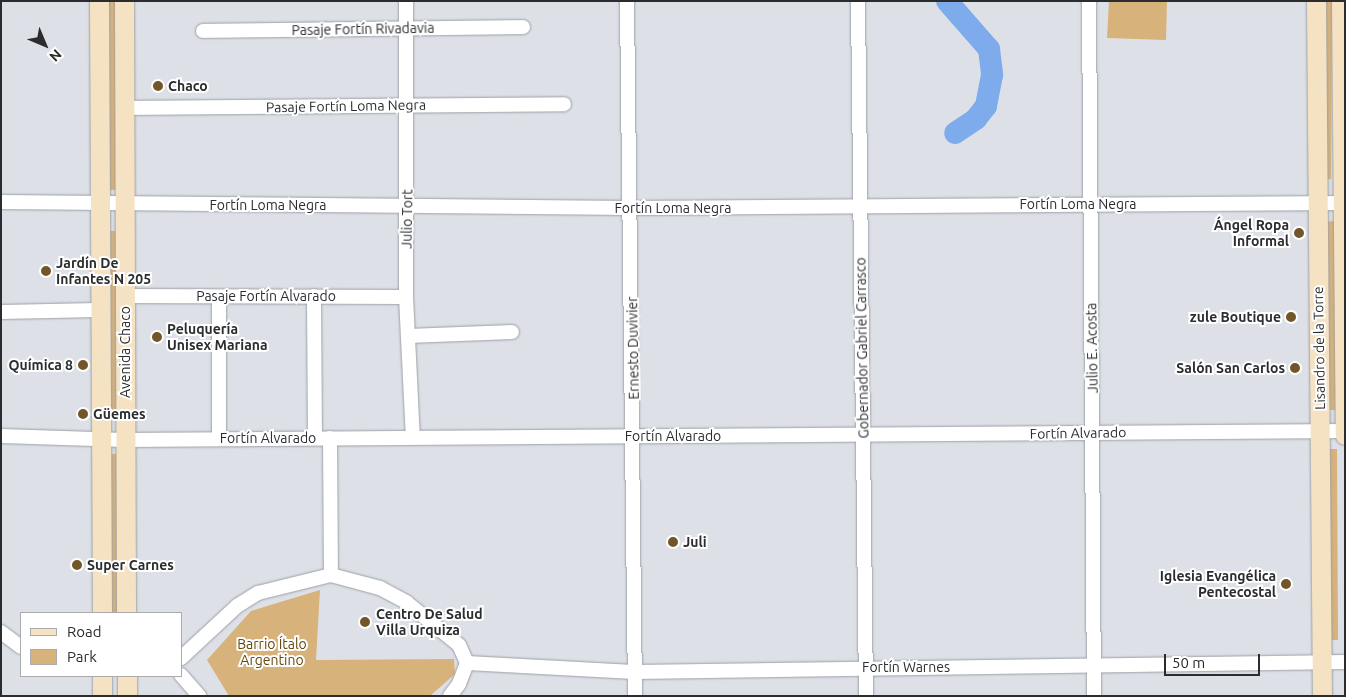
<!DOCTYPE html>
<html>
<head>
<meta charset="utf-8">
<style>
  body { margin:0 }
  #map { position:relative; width:1346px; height:697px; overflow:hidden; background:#dde1e7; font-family:Ubuntu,sans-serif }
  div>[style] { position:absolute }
  .green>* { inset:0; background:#d7b27b }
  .river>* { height:22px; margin:-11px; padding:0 11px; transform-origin:11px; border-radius:11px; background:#7eabec }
  .roads { filter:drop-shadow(0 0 1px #9ca0a6) drop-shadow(0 0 1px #9ca0a6) }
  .street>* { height:14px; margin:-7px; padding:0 7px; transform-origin:7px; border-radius:7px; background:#fff }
  .secondary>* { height:19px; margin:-9.5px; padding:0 9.5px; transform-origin:9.5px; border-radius:9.5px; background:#f5e2c2 }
  .dots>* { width:14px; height:14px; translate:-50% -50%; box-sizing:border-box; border:2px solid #fff; border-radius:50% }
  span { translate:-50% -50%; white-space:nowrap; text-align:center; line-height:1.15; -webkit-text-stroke:4px #fff; paint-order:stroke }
  .street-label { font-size:14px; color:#2a2c2e }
  .poi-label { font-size:14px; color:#2a2c2e; font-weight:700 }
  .left { translate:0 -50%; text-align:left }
  .right { translate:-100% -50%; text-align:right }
  .park-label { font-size:14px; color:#66470c }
  .frame { position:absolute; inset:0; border:2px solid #2a2c2e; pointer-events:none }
  .legend { position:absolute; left:20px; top:612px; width:162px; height:65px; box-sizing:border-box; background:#fff; border:1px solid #aaabab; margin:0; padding:6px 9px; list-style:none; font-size:15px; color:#2a2c2e }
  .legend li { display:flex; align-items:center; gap:10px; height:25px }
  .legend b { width:25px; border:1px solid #aaabab }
  .north { position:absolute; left:20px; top:20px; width:50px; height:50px; -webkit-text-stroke:4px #fff; paint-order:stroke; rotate:135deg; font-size:14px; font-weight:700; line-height:20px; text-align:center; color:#2a2c2e }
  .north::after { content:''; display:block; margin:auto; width:18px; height:22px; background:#2a2c2e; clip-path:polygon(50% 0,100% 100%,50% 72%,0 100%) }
  .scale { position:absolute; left:1164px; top:654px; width:96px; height:22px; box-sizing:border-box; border:2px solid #2a2c2e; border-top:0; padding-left:6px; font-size:15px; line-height:18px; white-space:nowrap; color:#2a2c2e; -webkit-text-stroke:4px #fff; paint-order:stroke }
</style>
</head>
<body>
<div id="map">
  <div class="green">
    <div style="clip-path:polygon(1109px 1px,1167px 1px,1166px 40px,1107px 38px)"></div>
    <div style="clip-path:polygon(1325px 1px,1332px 1px,1331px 179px,1324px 179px)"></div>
    <div style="clip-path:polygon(107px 2px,119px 2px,119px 190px,107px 190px)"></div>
    <div style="clip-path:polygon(1334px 221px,1337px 410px,1327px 410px,1324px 222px)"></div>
    <div style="clip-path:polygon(108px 231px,120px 231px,119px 419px,107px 419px)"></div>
    <div style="clip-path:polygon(1329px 449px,1337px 449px,1338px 640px,1329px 640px)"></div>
    <div style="clip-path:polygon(107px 454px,119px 454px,118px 613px,106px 613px)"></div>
    <div style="clip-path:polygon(320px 590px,316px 660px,454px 659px,455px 674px,430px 696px,229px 696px,207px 660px,251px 611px)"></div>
  </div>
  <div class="river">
    <div style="left:947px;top:1px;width:64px;rotate:48.8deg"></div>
    <div style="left:989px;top:49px;width:26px;rotate:83deg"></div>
    <div style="left:992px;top:75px;width:32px;rotate:101deg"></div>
    <div style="left:986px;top:106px;width:16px;rotate:128deg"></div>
    <div style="left:976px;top:119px;width:25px;rotate:146deg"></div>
  </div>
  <div class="roads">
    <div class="street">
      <div style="left:406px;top:1px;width:296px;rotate:90deg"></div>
      <div style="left:406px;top:297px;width:141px;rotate:87.2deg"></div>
      <div style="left:627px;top:1px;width:695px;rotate:89.34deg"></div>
      <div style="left:858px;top:1px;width:695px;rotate:89.34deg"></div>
      <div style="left:1089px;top:1px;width:695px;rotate:89.59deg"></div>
      <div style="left:203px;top:31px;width:320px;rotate:-0.7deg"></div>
      <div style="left:127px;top:108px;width:437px;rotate:-0.5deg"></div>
      <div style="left:1px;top:202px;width:630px;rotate:0.55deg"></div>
      <div style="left:631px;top:208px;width:714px;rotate:-0.4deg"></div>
      <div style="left:125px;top:296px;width:281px;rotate:0.2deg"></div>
      <div style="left:314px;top:296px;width:142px;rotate:89.6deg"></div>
      <div style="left:219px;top:297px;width:142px;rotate:90deg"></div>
      <div style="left:1px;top:312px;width:97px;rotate:-1.2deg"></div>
      <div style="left:408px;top:336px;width:104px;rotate:-2.2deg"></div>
      <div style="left:1px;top:436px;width:124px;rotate:1.8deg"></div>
      <div style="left:125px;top:440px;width:1220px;rotate:-0.42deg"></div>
      <div style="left:330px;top:438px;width:137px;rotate:89.6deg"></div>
      <div style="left:1px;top:632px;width:25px;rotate:37deg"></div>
      <div style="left:181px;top:658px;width:76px;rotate:-42.9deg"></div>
      <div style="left:237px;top:606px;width:25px;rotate:-32deg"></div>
      <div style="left:258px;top:593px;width:75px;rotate:-13.9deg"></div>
      <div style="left:331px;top:575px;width:51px;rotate:14.9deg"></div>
      <div style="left:380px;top:588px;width:30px;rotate:28deg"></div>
      <div style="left:406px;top:602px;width:68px;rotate:39.1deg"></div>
      <div style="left:459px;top:645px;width:20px;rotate:66deg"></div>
      <div style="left:467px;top:663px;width:22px;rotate:111deg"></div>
      <div style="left:459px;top:684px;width:15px;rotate:127deg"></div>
      <div style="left:467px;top:663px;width:167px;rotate:3.1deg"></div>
      <div style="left:634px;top:672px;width:711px;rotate:-0.81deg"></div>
      <div style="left:181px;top:675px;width:28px;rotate:49deg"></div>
    </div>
    <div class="secondary">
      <div style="left:99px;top:1px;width:612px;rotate:89.72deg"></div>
      <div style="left:124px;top:1px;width:612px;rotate:89.81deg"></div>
      <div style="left:1316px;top:1px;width:695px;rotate:89.51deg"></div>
      <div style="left:1341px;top:1px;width:434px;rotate:89.5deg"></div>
      <div style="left:102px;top:676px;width:20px;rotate:90deg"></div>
      <div style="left:127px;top:676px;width:20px;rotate:90deg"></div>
    </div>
  </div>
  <div class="dots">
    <div style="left:158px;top:86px;background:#725629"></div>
    <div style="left:1299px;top:233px;background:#725629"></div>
    <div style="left:46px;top:271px;background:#725629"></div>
    <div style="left:1291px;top:317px;background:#725629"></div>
    <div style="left:157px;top:337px;background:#725629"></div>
    <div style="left:83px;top:365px;background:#725629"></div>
    <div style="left:1295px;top:368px;background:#725629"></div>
    <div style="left:83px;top:414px;background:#725629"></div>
    <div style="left:673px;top:542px;background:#725629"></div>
    <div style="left:77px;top:565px;background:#725629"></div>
    <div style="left:1286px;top:584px;background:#725629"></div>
    <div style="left:365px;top:622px;background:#725629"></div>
  </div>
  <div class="street-label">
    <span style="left:363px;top:29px;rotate:-1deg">Pasaje Fortín Rivadavia</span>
    <span style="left:346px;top:106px;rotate:-1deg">Pasaje Fortín Loma Negra</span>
    <span style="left:1078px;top:204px">Fortín Loma Negra</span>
    <span style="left:268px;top:205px">Fortín Loma Negra</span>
    <span style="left:673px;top:208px">Fortín Loma Negra</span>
    <span style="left:407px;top:219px;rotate:-89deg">Julio Tort</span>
    <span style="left:266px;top:296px">Pasaje Fortín Alvarado</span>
    <span style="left:633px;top:348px;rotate:-91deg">Ernesto Duvivier</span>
    <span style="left:862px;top:348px;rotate:-91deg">Gobernador Gabriel Carrasco</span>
    <span style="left:1092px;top:348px;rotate:-91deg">Julio E. Acosta</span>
    <span style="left:1319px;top:348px;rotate:-91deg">Lisandro de la Torre</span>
    <span style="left:125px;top:352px;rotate:-90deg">Avenida Chaco</span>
    <span style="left:1078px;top:433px;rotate:-1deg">Fortín Alvarado</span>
    <span style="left:673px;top:436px">Fortín Alvarado</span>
    <span style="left:268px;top:438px">Fortín Alvarado</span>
    <span style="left:906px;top:667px">Fortín Warnes</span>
  </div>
  <div class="poi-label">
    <span class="left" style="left:168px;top:86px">Chaco</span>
    <span class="right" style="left:1289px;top:233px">Ángel Ropa<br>Informal</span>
    <span class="left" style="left:56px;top:271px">Jardín De<br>Infantes N 205</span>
    <span class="right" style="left:1281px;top:317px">zule Boutique</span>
    <span class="left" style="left:167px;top:337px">Peluquería<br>Unisex Mariana</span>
    <span class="right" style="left:73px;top:365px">Química 8</span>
    <span class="right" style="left:1285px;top:368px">Salón San Carlos</span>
    <span class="left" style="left:93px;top:414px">Güemes</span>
    <span class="left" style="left:683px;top:542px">Juli</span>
    <span class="left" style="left:87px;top:565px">Super Carnes</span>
    <span class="right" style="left:1276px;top:584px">Iglesia Evangélica<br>Pentecostal</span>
    <span class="left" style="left:376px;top:622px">Centro De Salud<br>Villa Urquiza</span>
  </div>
  <div class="park-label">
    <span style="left:272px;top:652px">Barrio Ítalo<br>Argentino</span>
  </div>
  <div class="frame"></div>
  <ul class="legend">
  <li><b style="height:6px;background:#f5e2c2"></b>Road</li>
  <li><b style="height:14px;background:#d7b27b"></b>Park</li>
  </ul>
  <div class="north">N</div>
  <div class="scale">50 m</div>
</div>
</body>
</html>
